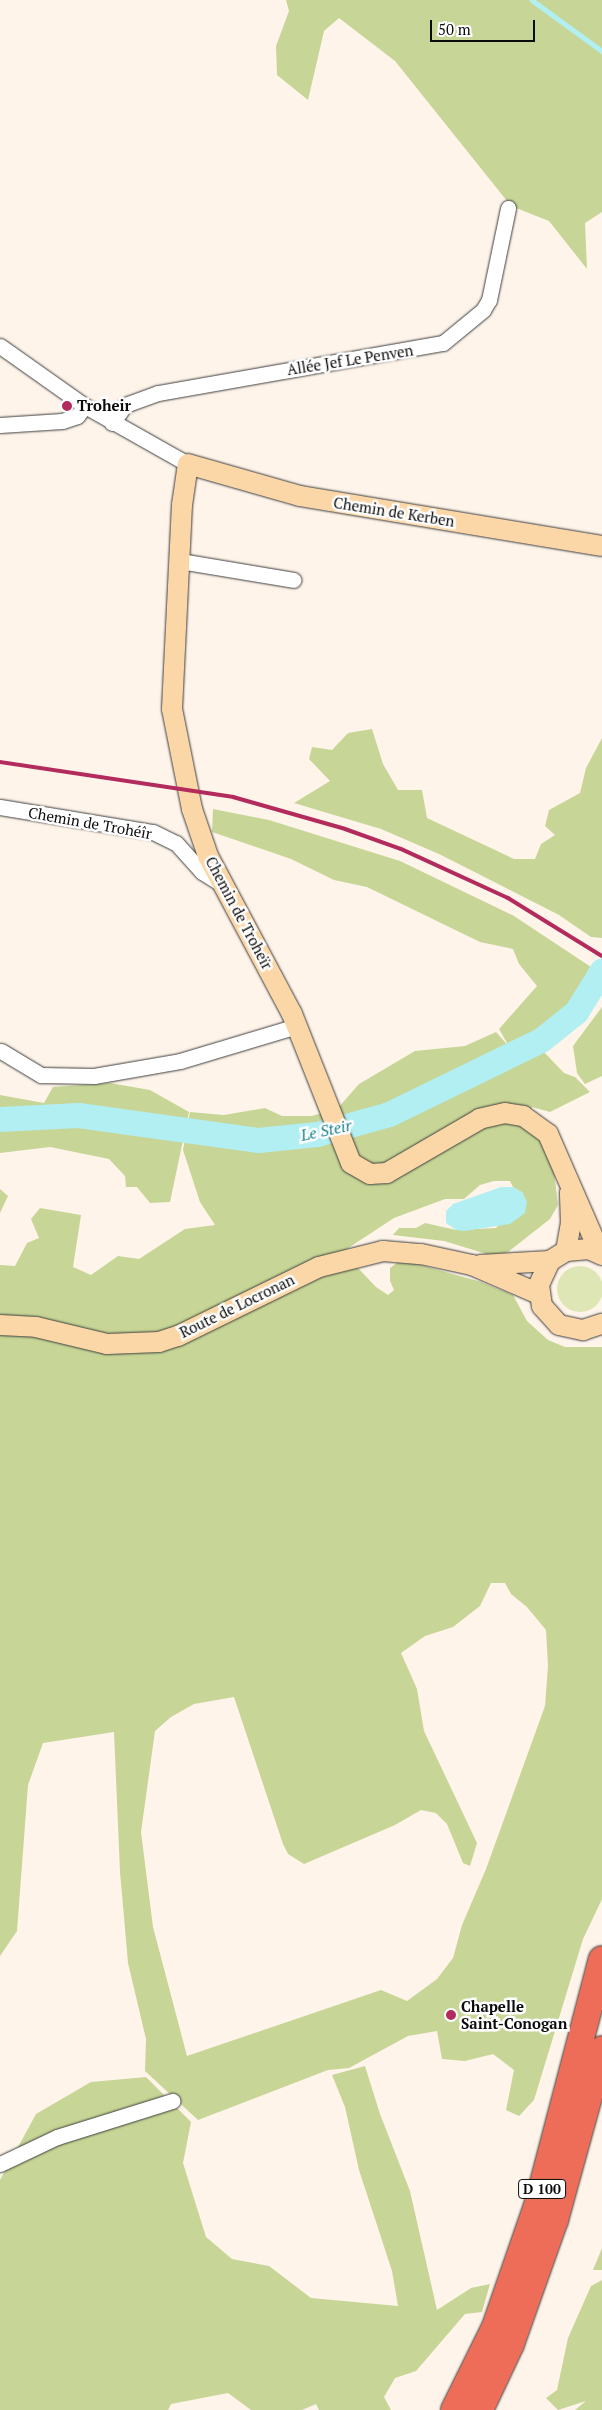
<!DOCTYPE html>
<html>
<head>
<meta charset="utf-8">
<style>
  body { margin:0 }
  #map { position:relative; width:602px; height:2410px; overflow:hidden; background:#fef4ea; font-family:"PT Serif",serif }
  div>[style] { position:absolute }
  .green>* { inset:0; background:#dee6b6 }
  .round { border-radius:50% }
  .forest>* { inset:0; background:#c7d696 }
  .water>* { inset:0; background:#b1eff3 }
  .stream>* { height:4.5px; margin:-2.25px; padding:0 2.25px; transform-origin:2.25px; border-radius:2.25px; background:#b1eff3 }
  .river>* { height:25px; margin:-12.5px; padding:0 12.5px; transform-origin:12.5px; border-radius:12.5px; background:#b1eff3 }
  .roads { filter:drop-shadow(0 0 1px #3e3e3e) drop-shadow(0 0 1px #3e3e3e) }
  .street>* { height:15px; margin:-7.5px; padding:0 7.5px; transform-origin:7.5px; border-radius:7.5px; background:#fff }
  .secondary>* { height:20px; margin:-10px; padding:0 10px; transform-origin:10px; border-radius:10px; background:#fbd7a8 }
  .highway>* { height:26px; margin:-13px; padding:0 13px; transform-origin:13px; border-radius:13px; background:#ed6d59 }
  .rail>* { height:4px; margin:-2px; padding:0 2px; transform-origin:2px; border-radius:2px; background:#b32b5d }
  .dots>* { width:14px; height:14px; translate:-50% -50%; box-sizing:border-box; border:2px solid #fff; border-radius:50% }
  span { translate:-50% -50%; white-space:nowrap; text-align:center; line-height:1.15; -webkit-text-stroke:5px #fff; paint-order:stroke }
  .shield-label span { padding:1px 4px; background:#fff; border:1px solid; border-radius:4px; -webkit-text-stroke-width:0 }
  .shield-label { font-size:14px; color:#0b0b0b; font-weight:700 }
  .street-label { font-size:15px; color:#0b0b0b }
  .poi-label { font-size:15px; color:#0b0b0b; font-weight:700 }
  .left { translate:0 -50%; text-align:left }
  .water-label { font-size:16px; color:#1a818f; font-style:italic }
  .scale { position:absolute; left:430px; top:20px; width:105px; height:22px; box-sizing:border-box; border:2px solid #0b0b0b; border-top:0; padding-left:6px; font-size:15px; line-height:18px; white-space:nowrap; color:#0b0b0b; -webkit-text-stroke:4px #fff; paint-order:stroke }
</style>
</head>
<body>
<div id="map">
  <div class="green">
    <div class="round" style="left:557px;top:1266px;width:46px;height:46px"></div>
  </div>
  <div class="forest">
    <div style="clip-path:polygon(286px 0,602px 0,602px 212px,585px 223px,587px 269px,549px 221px,511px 206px,395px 61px,339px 18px,324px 31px,308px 100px,277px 75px,276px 46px,289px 11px)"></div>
    <div style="clip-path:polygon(372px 729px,383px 764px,398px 790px,422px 790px,427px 818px,514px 859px,535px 859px,541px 844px,555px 835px,545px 826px,549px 810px,580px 793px,586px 768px,602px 738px,602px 938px,591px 937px,559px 915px,439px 854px,381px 829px,294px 803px,330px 781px,309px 759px,312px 747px,332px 750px,348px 733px)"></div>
    <div style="clip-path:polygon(213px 809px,269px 820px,400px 861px,514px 916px,597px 971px,566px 1007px,511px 1050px,499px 1029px,537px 986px,519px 964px,513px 949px,480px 942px,367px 887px,334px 880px,291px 859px,212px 832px)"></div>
    <div style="clip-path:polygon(602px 1007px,602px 1076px,585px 1084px,577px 1073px,573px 1046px)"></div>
    <div style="clip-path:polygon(evenodd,496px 1032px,521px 1060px,544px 1052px,564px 1073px,575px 1077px,590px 1092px,550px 1112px,532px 1107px,529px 1114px,527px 1123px,552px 1155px,558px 1205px,550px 1219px,508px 1252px,493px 1256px,444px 1241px,393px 1235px,399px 1228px,416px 1228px,425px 1223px,456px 1230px,496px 1228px,523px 1193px,513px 1187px,510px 1181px,494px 1181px,480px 1185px,464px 1199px,445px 1199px,394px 1218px,336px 1256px,357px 1267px,376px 1287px,388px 1295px,394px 1290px,390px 1281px,390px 1268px,397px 1263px,410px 1262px,481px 1282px,513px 1295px,527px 1321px,548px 1340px,565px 1347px,602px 1347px,602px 1899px,583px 1939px,534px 2100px,519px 2116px,506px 2110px,514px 2070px,493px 2054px,465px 2061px,442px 2059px,437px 2031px,408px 2036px,349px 2068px,328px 2070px,198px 2120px,145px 2071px,146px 2039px,128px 1963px,120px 1872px,114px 1732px,43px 1743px,28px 1785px,17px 1931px,0 1956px,0 1265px,15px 1266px,27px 1243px,39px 1238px,31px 1219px,40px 1208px,81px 1215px,73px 1267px,91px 1275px,118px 1256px,139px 1259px,185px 1229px,215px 1225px,200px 1202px,183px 1150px,190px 1112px,224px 1115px,265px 1108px,282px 1116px,312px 1116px,338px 1108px,359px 1084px,415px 1051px,465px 1046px,496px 1032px,491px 1583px,505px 1583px,511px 1594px,527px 1607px,546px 1630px,548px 1666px,545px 1706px,486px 1869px,462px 1925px,453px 1958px,437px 1979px,407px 2001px,381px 1990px,187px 2056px,153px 1927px,141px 1832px,155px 1731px,171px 1717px,194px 1704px,234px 1697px,283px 1844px,288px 1854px,304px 1864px,395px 1825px,421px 1810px,436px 1813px,447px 1824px,463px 1863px,470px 1866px,477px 1843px,424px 1731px,417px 1689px,401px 1653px,425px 1636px,453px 1627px,480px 1606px,491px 1583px)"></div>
    <div style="clip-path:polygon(110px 1083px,150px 1090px,189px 1112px,170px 1202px,150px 1203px,137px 1187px,126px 1187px,125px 1176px,109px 1159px,50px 1147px,0 1153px,0 1095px,44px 1103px,53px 1087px)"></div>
    <div style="clip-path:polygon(0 1189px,8px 1196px,0 1213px)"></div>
    <div style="clip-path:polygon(365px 2066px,380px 2114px,410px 2191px,437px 2310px,471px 2288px,490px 2284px,482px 2312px,465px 2314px,416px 2371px,395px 2378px,384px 2397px,391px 2410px,319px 2410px,316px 2404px,302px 2410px,251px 2410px,228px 2393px,171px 2404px,168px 2410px,0 2410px,0 2180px,36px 2114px,91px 2082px,146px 2077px,191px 2122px,183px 2163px,206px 2237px,232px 2259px,269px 2266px,311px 2298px,398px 2306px,392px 2271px,359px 2170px,345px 2107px,332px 2075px)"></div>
    <div style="clip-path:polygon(602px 2248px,602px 2270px,593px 2270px)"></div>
    <div style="clip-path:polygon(602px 2280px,602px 2410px,575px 2410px,586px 2401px,558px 2410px,546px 2398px,557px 2390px,568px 2338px,591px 2286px)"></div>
  </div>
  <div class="water">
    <div style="clip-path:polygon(501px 1187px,513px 1187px,523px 1193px,527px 1202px,525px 1213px,510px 1224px,464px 1231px,456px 1230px,446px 1223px,446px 1211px,453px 1204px)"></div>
  </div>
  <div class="stream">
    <div style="left:532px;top:0;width:87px;rotate:36.1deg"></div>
  </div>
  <div class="river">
    <div style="left:0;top:1119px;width:78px;rotate:-2.9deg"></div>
    <div style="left:78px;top:1115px;width:182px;rotate:7.9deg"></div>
    <div style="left:258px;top:1140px;width:59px;rotate:-5.8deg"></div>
    <div style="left:317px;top:1134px;width:75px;rotate:-15.5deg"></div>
    <div style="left:389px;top:1114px;width:169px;rotate:-26deg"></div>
    <div style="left:541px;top:1040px;width:45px;rotate:-38.7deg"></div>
    <div style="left:576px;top:1012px;width:49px;rotate:-58.2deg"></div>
  </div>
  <div class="roads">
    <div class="street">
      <div style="left:0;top:346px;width:104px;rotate:35.2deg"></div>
      <div style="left:85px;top:406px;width:118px;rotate:29.4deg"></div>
      <div style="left:112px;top:423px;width:22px;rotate:-54deg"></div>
      <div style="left:125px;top:405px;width:35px;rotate:-20deg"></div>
      <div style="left:158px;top:393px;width:289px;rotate:-10deg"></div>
      <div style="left:443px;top:343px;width:52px;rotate:-39.5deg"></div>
      <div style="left:483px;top:310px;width:12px;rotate:-59deg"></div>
      <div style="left:489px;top:300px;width:94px;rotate:-78.3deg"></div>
      <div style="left:0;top:425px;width:62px;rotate:-3.7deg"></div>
      <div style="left:62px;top:421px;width:16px;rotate:-18deg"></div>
      <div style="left:77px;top:416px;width:13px;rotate:-51deg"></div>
      <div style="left:180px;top:561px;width:115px;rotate:9.5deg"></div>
      <div style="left:0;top:807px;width:155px;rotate:9.3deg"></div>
      <div style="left:153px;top:832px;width:25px;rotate:26deg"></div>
      <div style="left:176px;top:843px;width:39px;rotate:48deg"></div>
      <div style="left:202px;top:872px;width:22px;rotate:32deg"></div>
      <div style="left:1px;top:1051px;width:47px;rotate:31deg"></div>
      <div style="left:41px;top:1075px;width:53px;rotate:1.1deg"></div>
      <div style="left:94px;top:1076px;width:87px;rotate:-9.9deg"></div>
      <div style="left:180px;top:1061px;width:122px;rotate:-16.7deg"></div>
      <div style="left:0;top:2164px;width:63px;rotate:-25.3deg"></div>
      <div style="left:57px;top:2137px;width:121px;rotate:-17.4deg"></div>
    </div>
    <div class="secondary">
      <div style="left:566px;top:1251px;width:27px;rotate:-80deg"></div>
      <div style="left:571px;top:1224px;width:31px;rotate:-92deg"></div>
      <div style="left:600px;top:1253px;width:130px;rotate:-113.6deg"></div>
      <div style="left:548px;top:1134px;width:31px;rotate:-144deg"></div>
      <div style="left:523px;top:1116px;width:18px;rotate:-171deg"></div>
      <div style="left:505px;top:1113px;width:26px;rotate:167deg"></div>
      <div style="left:480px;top:1119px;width:108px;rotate:149.9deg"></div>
      <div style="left:387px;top:1173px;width:17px;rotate:177deg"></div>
      <div style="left:370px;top:1174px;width:22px;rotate:-150deg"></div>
      <div style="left:351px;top:1163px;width:160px;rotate:-111.6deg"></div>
      <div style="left:292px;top:1014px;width:179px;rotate:-118deg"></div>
      <div style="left:208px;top:856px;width:50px;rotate:-108.8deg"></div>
      <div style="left:192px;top:809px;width:102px;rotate:-101.3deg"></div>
      <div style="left:172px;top:709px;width:204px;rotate:-87.2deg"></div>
      <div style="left:182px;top:505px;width:41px;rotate:-81.7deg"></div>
      <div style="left:188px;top:464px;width:116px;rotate:15.9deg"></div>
      <div style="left:300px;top:496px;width:306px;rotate:9.4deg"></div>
      <div style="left:602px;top:1255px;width:14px;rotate:-155deg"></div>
      <div style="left:589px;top:1249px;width:23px;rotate:175deg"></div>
      <div style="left:566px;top:1251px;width:19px;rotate:148deg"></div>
      <div style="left:550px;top:1261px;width:26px;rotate:115deg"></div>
      <div style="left:539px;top:1285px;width:21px;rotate:82deg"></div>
      <div style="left:542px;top:1306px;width:25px;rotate:48deg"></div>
      <div style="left:559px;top:1325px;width:25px;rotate:12deg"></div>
      <div style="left:583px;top:1330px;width:20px;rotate:-18deg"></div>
      <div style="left:480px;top:1265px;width:70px;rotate:-3.3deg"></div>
      <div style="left:0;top:1325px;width:36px;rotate:3deg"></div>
      <div style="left:36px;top:1327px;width:73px;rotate:13.5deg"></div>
      <div style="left:107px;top:1344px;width:52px;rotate:-2.2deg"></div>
      <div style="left:159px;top:1342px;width:20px;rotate:-18deg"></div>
      <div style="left:178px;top:1336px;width:157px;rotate:-26.1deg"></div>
      <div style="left:319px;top:1267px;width:66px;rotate:-14deg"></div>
      <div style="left:383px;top:1251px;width:38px;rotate:5deg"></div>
      <div style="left:421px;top:1254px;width:52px;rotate:12.2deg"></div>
      <div style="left:472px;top:1265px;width:73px;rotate:23.4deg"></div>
    </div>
    <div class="highway">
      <div style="left:454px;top:2410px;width:93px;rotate:-63.7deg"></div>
      <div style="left:495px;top:2327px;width:128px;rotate:-70.9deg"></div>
      <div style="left:537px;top:2206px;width:255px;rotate:-75.3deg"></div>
      <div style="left:480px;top:2410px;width:73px;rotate:-64.8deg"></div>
      <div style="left:511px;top:2344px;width:132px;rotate:-70.5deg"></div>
      <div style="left:555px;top:2220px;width:177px;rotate:-74.6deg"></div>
    </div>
  </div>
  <div class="rail">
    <div style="left:0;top:762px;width:236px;rotate:8.5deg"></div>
    <div style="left:233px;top:797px;width:116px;rotate:15.9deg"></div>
    <div style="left:345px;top:829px;width:59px;rotate:19.7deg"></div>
    <div style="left:401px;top:849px;width:118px;rotate:24.6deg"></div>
    <div style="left:508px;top:898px;width:110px;rotate:31.7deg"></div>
  </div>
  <div class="dots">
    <div style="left:67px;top:406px;background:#b32b5d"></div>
    <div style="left:451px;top:2015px;background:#b32b5d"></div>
  </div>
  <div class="shield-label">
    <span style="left:542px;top:2189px">D 100</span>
  </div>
  <div class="street-label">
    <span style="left:350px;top:360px;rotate:-9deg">Allée Jef Le Penven</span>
    <span style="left:394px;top:512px;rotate:9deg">Chemin de Kerben</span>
    <span style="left:90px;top:823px;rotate:10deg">Chemin de Trohéîr</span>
    <span style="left:239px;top:913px;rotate:62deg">Chemin de Troheïr</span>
    <span style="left:237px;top:1306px;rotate:-26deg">Route de Locronan</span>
  </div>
  <div class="poi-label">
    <span class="left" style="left:77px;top:406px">Troheir</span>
    <span class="left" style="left:461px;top:2015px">Chapelle<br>Saint-Conogan</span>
  </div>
  <div class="water-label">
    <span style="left:326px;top:1130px;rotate:-12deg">Le Steir</span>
  </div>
  <div class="scale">50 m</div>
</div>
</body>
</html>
